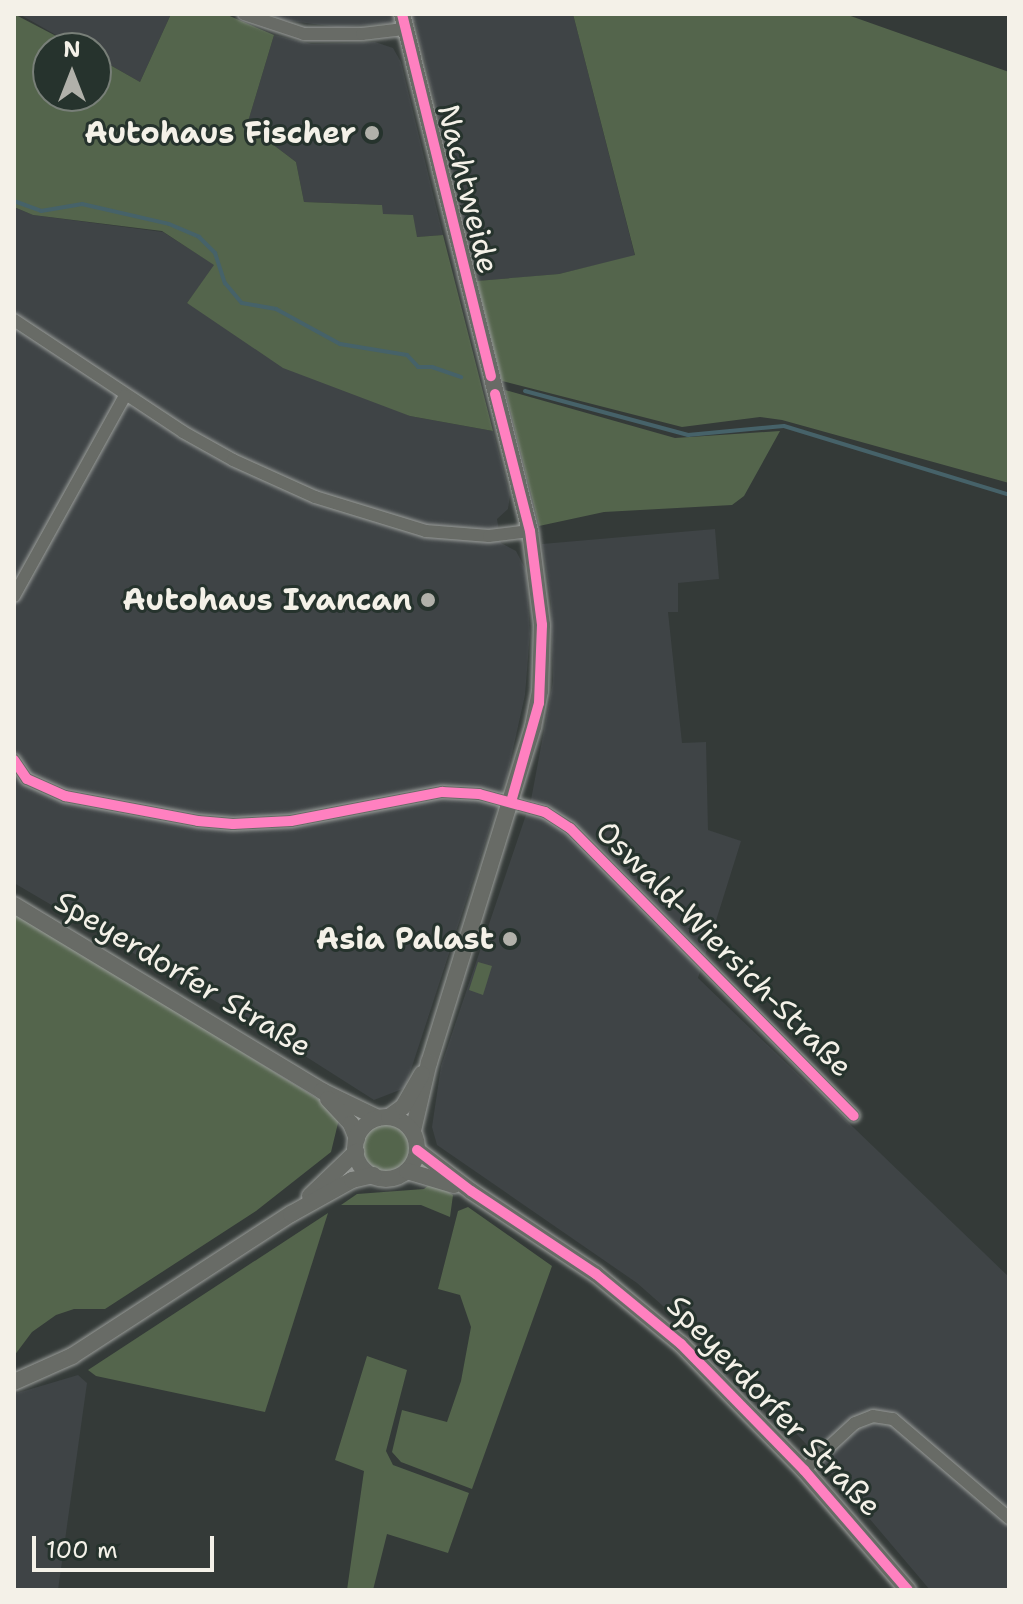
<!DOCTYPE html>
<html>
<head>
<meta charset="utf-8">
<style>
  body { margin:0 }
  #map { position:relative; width:1023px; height:1604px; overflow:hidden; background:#343a38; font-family:"Shantell Sans",sans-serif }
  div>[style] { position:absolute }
  .built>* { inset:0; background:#3f4446 }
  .green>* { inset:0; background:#54654c }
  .round { border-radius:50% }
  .stream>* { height:4px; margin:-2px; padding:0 2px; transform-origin:2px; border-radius:2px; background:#466269 }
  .roads { filter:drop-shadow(0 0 2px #9b9e9b) drop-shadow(0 0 2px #9b9e9b) }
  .minor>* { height:12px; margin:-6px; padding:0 6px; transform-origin:6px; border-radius:6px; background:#686b66 }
  .tertiary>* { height:16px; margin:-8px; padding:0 8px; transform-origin:8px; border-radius:8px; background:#686b66 }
  .tertiary>.ring { margin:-8px; padding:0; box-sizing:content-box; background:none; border:16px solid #686b66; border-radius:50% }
  .cycleway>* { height:10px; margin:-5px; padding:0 5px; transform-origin:5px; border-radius:5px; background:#ff80c0 }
  .dots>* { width:22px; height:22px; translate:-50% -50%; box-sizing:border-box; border:4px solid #26332d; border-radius:50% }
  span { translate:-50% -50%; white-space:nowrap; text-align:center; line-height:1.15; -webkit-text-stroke:6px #26332d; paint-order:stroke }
  .poi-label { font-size:30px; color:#f4f1e8; font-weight:700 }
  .right { translate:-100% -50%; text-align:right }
  .street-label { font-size:30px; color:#f4f1e8 }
  .frame { position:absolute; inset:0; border:16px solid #f4f1e8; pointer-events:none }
  .north { position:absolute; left:32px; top:32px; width:80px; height:80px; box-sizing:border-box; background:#26332d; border:2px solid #787f78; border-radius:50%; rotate:0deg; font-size:22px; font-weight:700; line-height:32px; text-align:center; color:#f4f1e8 }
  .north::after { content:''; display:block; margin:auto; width:28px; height:36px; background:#b1b1aa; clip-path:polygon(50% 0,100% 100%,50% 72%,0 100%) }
  .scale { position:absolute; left:32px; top:1536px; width:182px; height:36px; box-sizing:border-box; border:4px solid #f4f1e8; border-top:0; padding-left:10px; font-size:24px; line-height:28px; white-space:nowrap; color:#f4f1e8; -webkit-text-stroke:6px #26332d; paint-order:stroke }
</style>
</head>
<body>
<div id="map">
  <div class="built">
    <div style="clip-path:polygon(19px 14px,171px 14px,140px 82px,96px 57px,96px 48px,79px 48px)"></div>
    <div style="clip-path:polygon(268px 14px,573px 14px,635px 256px,559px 274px,479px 281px,415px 22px,337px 27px,282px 20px)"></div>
    <div style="clip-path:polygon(274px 35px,312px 44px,375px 42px,393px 48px,401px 62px,443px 235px,417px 237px,382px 214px,382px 205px,304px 202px,296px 162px,247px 125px)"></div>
    <div style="clip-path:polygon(14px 207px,33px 215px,163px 232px,215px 265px,187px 303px,410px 416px,493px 431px,510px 495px,508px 509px,497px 519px,501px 543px,516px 551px,526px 570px,530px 633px,525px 695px,507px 776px,405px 1088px,374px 1100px,261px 1028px,14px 883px)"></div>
    <div style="clip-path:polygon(715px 529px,719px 579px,678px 583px,678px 612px,668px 612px,682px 743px,706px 742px,708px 830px,741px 841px,698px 978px,1009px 1277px,1009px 1590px,930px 1590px,807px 1445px,731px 1366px,637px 1283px,437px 1145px,432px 1127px,441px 1066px,531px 800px,553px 682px,551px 603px,542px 544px)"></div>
    <div style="clip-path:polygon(78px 1375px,87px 1383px,58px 1590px,14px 1590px,14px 1394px)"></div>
  </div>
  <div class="green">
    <div style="clip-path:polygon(14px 14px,79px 48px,48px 48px,48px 96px,96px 96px,96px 57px,140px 82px,171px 14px,225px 14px,274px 35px,247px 125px,296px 162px,304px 202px,382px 205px,383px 214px,413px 215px,417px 237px,443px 235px,493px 431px,410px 416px,283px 368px,187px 303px,214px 265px,162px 231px,33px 215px,14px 207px)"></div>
    <div style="clip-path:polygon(573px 14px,845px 14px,1009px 72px,1009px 483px,782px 420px,760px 417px,682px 427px,502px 381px,477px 281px,559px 274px,635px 255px)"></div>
    <div style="clip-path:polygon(505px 390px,675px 438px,780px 431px,744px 496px,732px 505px,604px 512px,539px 526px)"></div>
    <div style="clip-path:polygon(14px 911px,318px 1099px,339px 1119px,331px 1152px,256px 1211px,105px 1309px,74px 1309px,56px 1315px,32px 1332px,14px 1356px)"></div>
    <div style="clip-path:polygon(478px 962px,492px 966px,483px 995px,469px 990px)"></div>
    <div class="round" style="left:363px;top:1122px;width:50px;height:50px"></div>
    <div style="clip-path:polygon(432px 1182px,453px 1195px,450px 1217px,421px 1205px,341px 1205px,357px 1194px,424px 1189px)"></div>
    <div style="clip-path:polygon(468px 1207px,552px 1266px,472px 1489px,401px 1462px,392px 1452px,402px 1410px,447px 1422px,461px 1381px,471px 1327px,460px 1295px,438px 1289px,458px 1211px)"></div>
    <div style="clip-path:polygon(328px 1213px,265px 1412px,96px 1376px,88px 1370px)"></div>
    <div style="clip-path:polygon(367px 1356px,407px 1370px,386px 1451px,393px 1465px,469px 1493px,448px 1553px,387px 1534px,373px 1590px,347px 1590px,364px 1471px,335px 1460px)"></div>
  </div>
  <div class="stream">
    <div style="left:14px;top:201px;width:29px;rotate:20deg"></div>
    <div style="left:41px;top:211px;width:42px;rotate:-9.7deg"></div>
    <div style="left:82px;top:204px;width:89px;rotate:12.9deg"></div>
    <div style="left:169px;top:224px;width:33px;rotate:23deg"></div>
    <div style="left:199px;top:237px;width:23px;rotate:45deg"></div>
    <div style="left:215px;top:253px;width:32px;rotate:72deg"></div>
    <div style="left:225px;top:283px;width:26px;rotate:50deg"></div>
    <div style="left:242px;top:303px;width:35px;rotate:10deg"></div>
    <div style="left:276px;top:309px;width:73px;rotate:28.7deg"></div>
    <div style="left:340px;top:344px;width:68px;rotate:9.3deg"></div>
    <div style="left:407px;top:355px;width:16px;rotate:47deg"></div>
    <div style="left:418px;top:367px;width:14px"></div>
    <div style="left:432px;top:367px;width:31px;rotate:19deg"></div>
    <div style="left:525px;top:391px;width:169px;rotate:15.1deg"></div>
    <div style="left:688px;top:435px;width:96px;rotate:-5.4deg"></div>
    <div style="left:784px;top:426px;width:235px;rotate:17deg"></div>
  </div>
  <div class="roads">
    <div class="minor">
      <div style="left:244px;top:14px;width:63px;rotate:18.4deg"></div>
      <div style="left:304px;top:34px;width:58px"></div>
      <div style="left:362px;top:34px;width:42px;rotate:-6.8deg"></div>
      <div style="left:14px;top:320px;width:203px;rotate:33.5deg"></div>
      <div style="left:183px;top:432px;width:57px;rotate:29.2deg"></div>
      <div style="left:233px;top:460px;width:90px;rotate:24.3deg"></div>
      <div style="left:315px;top:497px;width:116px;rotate:17deg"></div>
      <div style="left:426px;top:531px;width:63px;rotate:4.5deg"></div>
      <div style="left:489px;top:536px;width:41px;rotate:-7deg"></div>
      <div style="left:14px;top:596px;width:229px;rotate:-61deg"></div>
      <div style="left:14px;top:760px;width:23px;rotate:56deg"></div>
      <div style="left:27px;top:779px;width:42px;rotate:24.1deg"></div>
      <div style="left:65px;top:796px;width:135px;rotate:10.6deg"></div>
      <div style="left:198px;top:821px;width:35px;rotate:5deg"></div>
      <div style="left:233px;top:824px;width:58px;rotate:-3deg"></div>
      <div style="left:291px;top:821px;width:154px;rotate:-10.9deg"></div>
      <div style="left:442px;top:792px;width:37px;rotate:3deg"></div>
      <div style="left:479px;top:794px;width:68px;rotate:15.3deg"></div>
      <div style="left:545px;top:812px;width:30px;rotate:33deg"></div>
      <div style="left:570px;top:828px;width:404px;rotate:45.4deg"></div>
      <div style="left:804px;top:1470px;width:69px;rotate:-42.7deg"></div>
      <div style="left:855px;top:1423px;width:19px;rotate:-21deg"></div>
      <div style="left:873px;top:1416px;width:20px;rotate:9deg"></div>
      <div style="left:893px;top:1419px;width:153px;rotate:40.5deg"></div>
    </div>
    <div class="tertiary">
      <div style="left:402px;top:14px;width:533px;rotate:76.09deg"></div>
      <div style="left:530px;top:531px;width:95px;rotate:82.7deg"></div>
      <div style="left:542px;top:625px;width:66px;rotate:91.7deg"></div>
      <div style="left:540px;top:691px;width:37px;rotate:101deg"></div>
      <div style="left:533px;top:727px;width:351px;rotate:107.2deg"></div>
      <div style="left:429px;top:1062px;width:71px;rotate:103.1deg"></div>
      <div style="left:14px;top:905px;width:360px;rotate:31.1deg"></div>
      <div style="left:322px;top:1091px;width:62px;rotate:25.7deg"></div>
      <div style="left:328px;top:1099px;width:34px;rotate:47deg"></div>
      <div style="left:351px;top:1124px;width:16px;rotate:68deg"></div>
      <div class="ring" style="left:355px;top:1117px;width:46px;height:46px"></div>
      <div style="left:389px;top:1117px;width:17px;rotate:-36deg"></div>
      <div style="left:403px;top:1107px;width:38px;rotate:-60deg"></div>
      <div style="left:417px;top:1150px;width:68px;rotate:37.2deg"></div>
      <div style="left:471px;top:1191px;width:150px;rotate:33.6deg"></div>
      <div style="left:596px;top:1274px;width:110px;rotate:39.5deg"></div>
      <div style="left:681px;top:1344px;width:176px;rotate:45.7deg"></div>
      <div style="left:804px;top:1470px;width:159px;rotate:49.1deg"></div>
      <div style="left:407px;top:1171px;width:49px;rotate:16.6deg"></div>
      <div style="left:310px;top:1196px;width:64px;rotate:-43.7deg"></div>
      <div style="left:14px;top:1382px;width:64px;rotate:-24.1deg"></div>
      <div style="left:72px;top:1356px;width:261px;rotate:-33deg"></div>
      <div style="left:291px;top:1214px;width:70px;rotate:-29.1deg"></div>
      <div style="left:352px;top:1180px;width:22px;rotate:-13deg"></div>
    </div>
  </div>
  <div class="cycleway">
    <div style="left:402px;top:14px;width:373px;rotate:76.2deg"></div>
    <div style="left:495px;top:394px;width:141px;rotate:75.7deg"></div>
    <div style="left:530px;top:531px;width:95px;rotate:82.7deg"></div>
    <div style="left:542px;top:625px;width:78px;rotate:92.2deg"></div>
    <div style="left:539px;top:703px;width:103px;rotate:105.8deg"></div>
    <div style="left:14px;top:760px;width:23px;rotate:56deg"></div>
    <div style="left:27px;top:779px;width:42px;rotate:24.1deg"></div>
    <div style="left:65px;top:796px;width:135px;rotate:10.6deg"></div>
    <div style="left:198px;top:821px;width:35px;rotate:5deg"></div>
    <div style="left:233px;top:824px;width:58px;rotate:-3deg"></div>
    <div style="left:291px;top:821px;width:154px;rotate:-10.9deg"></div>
    <div style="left:442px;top:792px;width:37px;rotate:3deg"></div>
    <div style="left:479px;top:794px;width:68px;rotate:15.3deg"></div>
    <div style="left:545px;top:812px;width:30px;rotate:33deg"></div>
    <div style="left:570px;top:828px;width:404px;rotate:45.4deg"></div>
    <div style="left:417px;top:1150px;width:68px;rotate:37.2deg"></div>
    <div style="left:471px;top:1191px;width:150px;rotate:33.6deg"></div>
    <div style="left:596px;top:1274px;width:110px;rotate:39.5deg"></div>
    <div style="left:681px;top:1344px;width:176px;rotate:45.7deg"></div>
    <div style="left:804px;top:1470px;width:159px;rotate:49.1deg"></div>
  </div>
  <div class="dots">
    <div style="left:372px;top:133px;background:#b1b1aa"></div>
    <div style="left:428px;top:600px;background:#b1b1aa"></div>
    <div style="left:510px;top:939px;background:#b1b1aa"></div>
  </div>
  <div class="poi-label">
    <span class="right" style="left:356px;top:133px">Autohaus Fischer</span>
    <span class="right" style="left:412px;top:600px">Autohaus Ivancan</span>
    <span class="right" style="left:494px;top:939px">Asia Palast</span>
  </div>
  <div class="street-label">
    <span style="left:468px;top:189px;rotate:76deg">Nachtweide</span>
    <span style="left:724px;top:949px;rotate:45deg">Oswald-Wiersich-Straße</span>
    <span style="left:183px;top:974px;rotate:31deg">Speyerdorfer Straße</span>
    <span style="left:774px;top:1406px;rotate:46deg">Speyerdorfer Straße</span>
  </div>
  <div class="frame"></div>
  <div class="north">N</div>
  <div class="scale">100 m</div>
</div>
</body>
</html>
